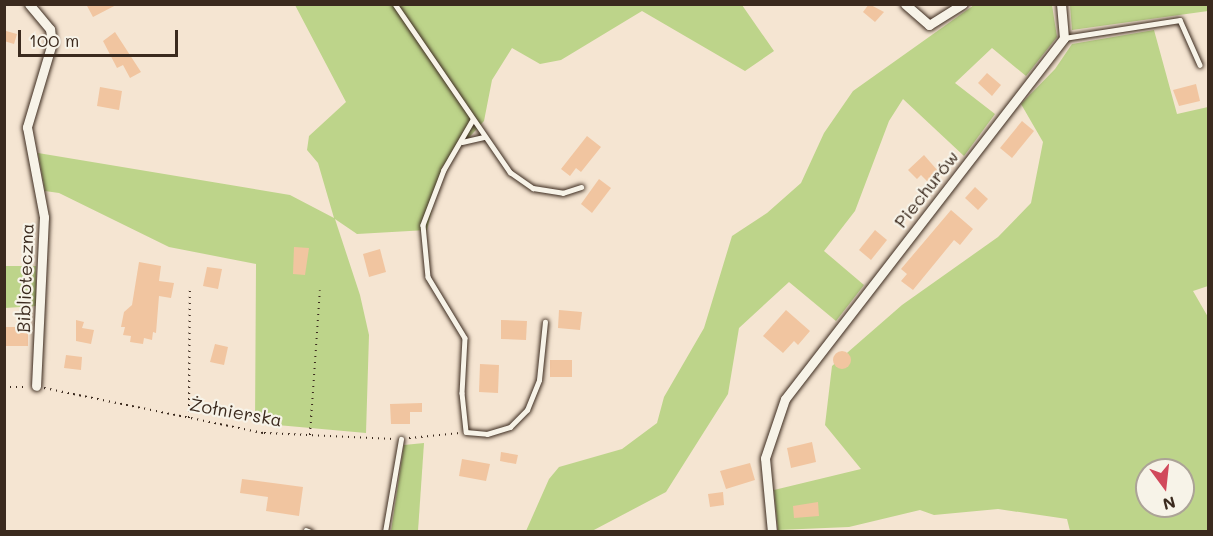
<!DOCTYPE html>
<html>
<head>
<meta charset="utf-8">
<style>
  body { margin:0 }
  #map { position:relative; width:1213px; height:536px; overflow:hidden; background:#f5e5d2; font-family:Mali,sans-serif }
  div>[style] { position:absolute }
  .green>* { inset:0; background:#bdd48a }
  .building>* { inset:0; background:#f1c5a0 }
  .round { border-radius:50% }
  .path>* { height:2px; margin-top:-1px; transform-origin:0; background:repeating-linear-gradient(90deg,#3b2a1e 0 1.5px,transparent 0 6px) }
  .roads { filter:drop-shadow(0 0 2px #3b2a1e) drop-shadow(0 0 2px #3b2a1e) }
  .service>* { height:4.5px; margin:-2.25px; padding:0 2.25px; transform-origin:2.25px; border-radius:2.25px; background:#f7f3e8 }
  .minor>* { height:9px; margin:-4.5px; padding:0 4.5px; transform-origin:4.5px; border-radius:4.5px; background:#f7f3e8 }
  span { translate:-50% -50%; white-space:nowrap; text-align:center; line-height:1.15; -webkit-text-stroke:4.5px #f7f3e8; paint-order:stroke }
  .street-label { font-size:18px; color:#3b2a1e }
  .frame { position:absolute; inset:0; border:6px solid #3b2a1e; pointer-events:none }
  .north { position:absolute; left:1135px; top:458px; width:60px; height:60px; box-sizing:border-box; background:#f7f3e8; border:2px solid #aca397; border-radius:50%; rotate:165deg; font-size:16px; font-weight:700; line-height:24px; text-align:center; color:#3b2a1e }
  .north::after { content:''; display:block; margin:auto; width:21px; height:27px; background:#d1495b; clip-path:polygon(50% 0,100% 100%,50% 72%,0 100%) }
  .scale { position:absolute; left:18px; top:30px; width:160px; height:27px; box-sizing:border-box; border:3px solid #3b2a1e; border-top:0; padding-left:8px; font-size:18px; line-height:21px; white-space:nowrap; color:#3b2a1e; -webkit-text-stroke:4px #f7f3e8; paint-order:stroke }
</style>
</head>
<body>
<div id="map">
  <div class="green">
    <div style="clip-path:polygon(1208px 4px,1208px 11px,1072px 30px,1070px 5px)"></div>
    <div style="clip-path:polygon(295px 5px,742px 5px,774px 51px,745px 71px,642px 11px,561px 60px,540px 64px,512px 48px,492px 80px,484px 121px,442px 167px,427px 230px,357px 234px,335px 219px,360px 295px,369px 335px,366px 433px,255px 423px,256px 264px,169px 247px,59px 193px,45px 191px,38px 153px,290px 195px,334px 218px,318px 163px,307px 150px,309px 136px,346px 102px)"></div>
    <div style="clip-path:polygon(974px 5px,1052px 5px,1057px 37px,1026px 76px,992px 48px,955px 83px,995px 114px,964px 156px,903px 99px,889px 121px,855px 211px,824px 251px,864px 285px,836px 321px,789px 282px,739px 328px,728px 394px,666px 492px,592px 531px,526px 531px,549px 479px,559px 467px,622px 449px,657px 423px,664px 397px,704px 328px,732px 236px,767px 213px,801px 183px,824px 133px,853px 91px)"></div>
    <div style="clip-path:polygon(evenodd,1154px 30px,1177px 114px,1208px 107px,1208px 286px,1193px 291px,1208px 317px,1208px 531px,1070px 531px,1067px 519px,998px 509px,934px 515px,920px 510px,849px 527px,778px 530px,774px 490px,861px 469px,825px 425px,832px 366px,902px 305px,998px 237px,1031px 203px,1043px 142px,1021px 104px,1055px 69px,1072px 44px,1154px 30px,1147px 470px,1183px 470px,1183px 506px,1147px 506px,1147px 470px)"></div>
    <div style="clip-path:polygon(4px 266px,36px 266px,36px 306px,5px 308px)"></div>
    <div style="clip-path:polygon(424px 443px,418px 531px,391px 531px,404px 445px)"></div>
  </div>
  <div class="building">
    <div style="clip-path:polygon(86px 4px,118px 4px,93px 17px)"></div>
    <div style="clip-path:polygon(869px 4px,884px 12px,875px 22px,863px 12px)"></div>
    <div style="clip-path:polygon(6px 31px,17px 34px,14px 44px,4px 41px)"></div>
    <div style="clip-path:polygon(115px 32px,141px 72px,130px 78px,123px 65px,117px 68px,103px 41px)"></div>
    <div style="clip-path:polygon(987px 73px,1001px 85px,992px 96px,978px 83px)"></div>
    <div style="clip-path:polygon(1196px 84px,1200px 101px,1179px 106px,1173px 90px)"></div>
    <div style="clip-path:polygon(100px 87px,122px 91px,119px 110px,97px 106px)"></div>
    <div style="clip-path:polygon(1022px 121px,1034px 131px,1012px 158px,1000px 148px)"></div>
    <div style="clip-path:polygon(587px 136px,601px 147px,581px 172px,576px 168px,570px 176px,561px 169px)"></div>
    <div style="clip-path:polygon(924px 155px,938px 171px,927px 181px,921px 175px,917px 179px,908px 170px)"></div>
    <div style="clip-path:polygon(599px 179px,611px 188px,592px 213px,581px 204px)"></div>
    <div style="clip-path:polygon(975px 187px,988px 199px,978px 210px,965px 198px)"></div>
    <div style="clip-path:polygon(951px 210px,973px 229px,960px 245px,954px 240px,913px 290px,901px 281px,907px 274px,901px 269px)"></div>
    <div style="clip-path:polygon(875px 230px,887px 240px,871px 260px,859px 250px)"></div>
    <div style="clip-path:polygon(294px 247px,309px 248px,305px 275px,293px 274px)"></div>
    <div style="clip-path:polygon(380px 249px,386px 272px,369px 277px,363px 254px)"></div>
    <div style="clip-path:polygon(139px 262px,161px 266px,159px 281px,174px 283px,171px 298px,159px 296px,156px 333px,153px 332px,152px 340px,144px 338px,143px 344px,130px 342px,131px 336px,123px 335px,125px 327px,121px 327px,124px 312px,132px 305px)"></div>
    <div style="clip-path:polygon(207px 267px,222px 269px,218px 289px,203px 286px)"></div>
    <div style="clip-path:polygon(559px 310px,582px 312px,580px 330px,558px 328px)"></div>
    <div style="clip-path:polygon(786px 310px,810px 331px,798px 345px,794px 341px,783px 353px,763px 336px)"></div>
    <div style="clip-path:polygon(76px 320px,84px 322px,82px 328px,94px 330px,91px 344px,76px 341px)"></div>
    <div style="clip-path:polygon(501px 320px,527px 321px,526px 340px,501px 339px)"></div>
    <div style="clip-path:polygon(6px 327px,28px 327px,28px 346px,6px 346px)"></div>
    <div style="clip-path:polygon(215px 344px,228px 347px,224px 365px,210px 362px)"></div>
    <div class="round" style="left:833px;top:351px;width:18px;height:18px"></div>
    <div style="clip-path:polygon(66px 355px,82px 357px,81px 370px,64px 368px)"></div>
    <div style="clip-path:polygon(550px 360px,572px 360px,572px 377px,550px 377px)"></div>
    <div style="clip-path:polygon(480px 364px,499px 365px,498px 393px,479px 392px)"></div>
    <div style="clip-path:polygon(422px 403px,422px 412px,410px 412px,410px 424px,391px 424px,390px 404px)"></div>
    <div style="clip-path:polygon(812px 442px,816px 462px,791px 468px,787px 448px)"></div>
    <div style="clip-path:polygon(501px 452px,518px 455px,516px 464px,500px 461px)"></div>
    <div style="clip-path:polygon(462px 459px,490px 464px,486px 481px,459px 476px)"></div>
    <div style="clip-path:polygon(750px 463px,755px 480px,726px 489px,720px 471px)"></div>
    <div style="clip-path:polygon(242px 479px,303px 487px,299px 516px,266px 511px,268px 497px,240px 493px)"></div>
    <div style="clip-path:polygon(723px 492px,724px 505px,710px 507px,708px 494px)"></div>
    <div style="clip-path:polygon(818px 502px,819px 516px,794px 518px,793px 506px)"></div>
  </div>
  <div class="path">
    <div style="left:4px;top:387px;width:23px"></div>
    <div style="left:44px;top:388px;width:225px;rotate:11.6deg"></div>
    <div style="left:264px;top:433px;width:130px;rotate:2.6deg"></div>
    <div style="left:189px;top:418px;width:132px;rotate:-89.6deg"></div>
    <div style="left:310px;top:435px;width:145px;rotate:-86.1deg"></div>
    <div style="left:409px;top:438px;width:51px;rotate:-5.6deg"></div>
  </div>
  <div class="roads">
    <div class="service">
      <div style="left:395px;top:4px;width:204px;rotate:55.6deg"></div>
      <div style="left:510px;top:172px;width:28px;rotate:35deg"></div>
      <div style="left:533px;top:188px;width:30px;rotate:9deg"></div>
      <div style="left:563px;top:193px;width:19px;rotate:-18deg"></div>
      <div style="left:1064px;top:38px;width:117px;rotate:-8.8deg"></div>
      <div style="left:1180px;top:20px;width:49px;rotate:66deg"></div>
      <div style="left:473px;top:120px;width:58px;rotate:120.1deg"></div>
      <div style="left:444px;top:170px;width:59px;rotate:110.9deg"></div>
      <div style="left:423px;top:225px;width:52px;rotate:84.5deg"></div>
      <div style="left:428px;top:277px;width:71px;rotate:58.8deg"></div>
      <div style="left:465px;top:338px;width:55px;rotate:93.1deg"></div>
      <div style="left:462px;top:393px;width:39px;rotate:84deg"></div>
      <div style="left:466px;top:432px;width:21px;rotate:5deg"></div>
      <div style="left:487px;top:434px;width:24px;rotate:-17deg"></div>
      <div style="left:510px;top:427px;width:24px;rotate:-45deg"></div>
      <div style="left:527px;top:410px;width:32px;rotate:-68deg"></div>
      <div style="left:539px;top:380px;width:58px;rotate:-84.1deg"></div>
      <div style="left:462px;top:142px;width:23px;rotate:-13deg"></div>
      <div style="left:306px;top:530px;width:5px;rotate:22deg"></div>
      <div style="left:385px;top:532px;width:94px;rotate:-80.2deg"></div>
    </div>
    <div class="minor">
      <div style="left:29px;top:4px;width:33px;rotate:50deg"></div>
      <div style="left:50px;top:29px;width:14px;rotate:82deg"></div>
      <div style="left:52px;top:43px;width:88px;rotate:106.6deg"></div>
      <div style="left:27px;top:127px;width:92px;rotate:79.3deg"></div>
      <div style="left:44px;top:217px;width:169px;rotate:92.7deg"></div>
      <div style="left:905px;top:4px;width:32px;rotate:41deg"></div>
      <div style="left:929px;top:25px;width:40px;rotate:-32deg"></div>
      <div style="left:772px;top:532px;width:74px;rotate:-95.4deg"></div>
      <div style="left:765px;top:458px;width:62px;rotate:-71.3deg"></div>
      <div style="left:785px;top:399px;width:456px;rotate:-52.3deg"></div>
      <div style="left:1064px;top:38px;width:34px;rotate:-95deg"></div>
    </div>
  </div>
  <div class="street-label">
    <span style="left:926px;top:189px;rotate:-52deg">Piechurów</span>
    <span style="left:25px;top:278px;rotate:-88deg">Biblioteczna</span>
    <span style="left:236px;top:412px;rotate:10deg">Żołnierska</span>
  </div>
  <div class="frame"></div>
  <div class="north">N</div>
  <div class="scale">100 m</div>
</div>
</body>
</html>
